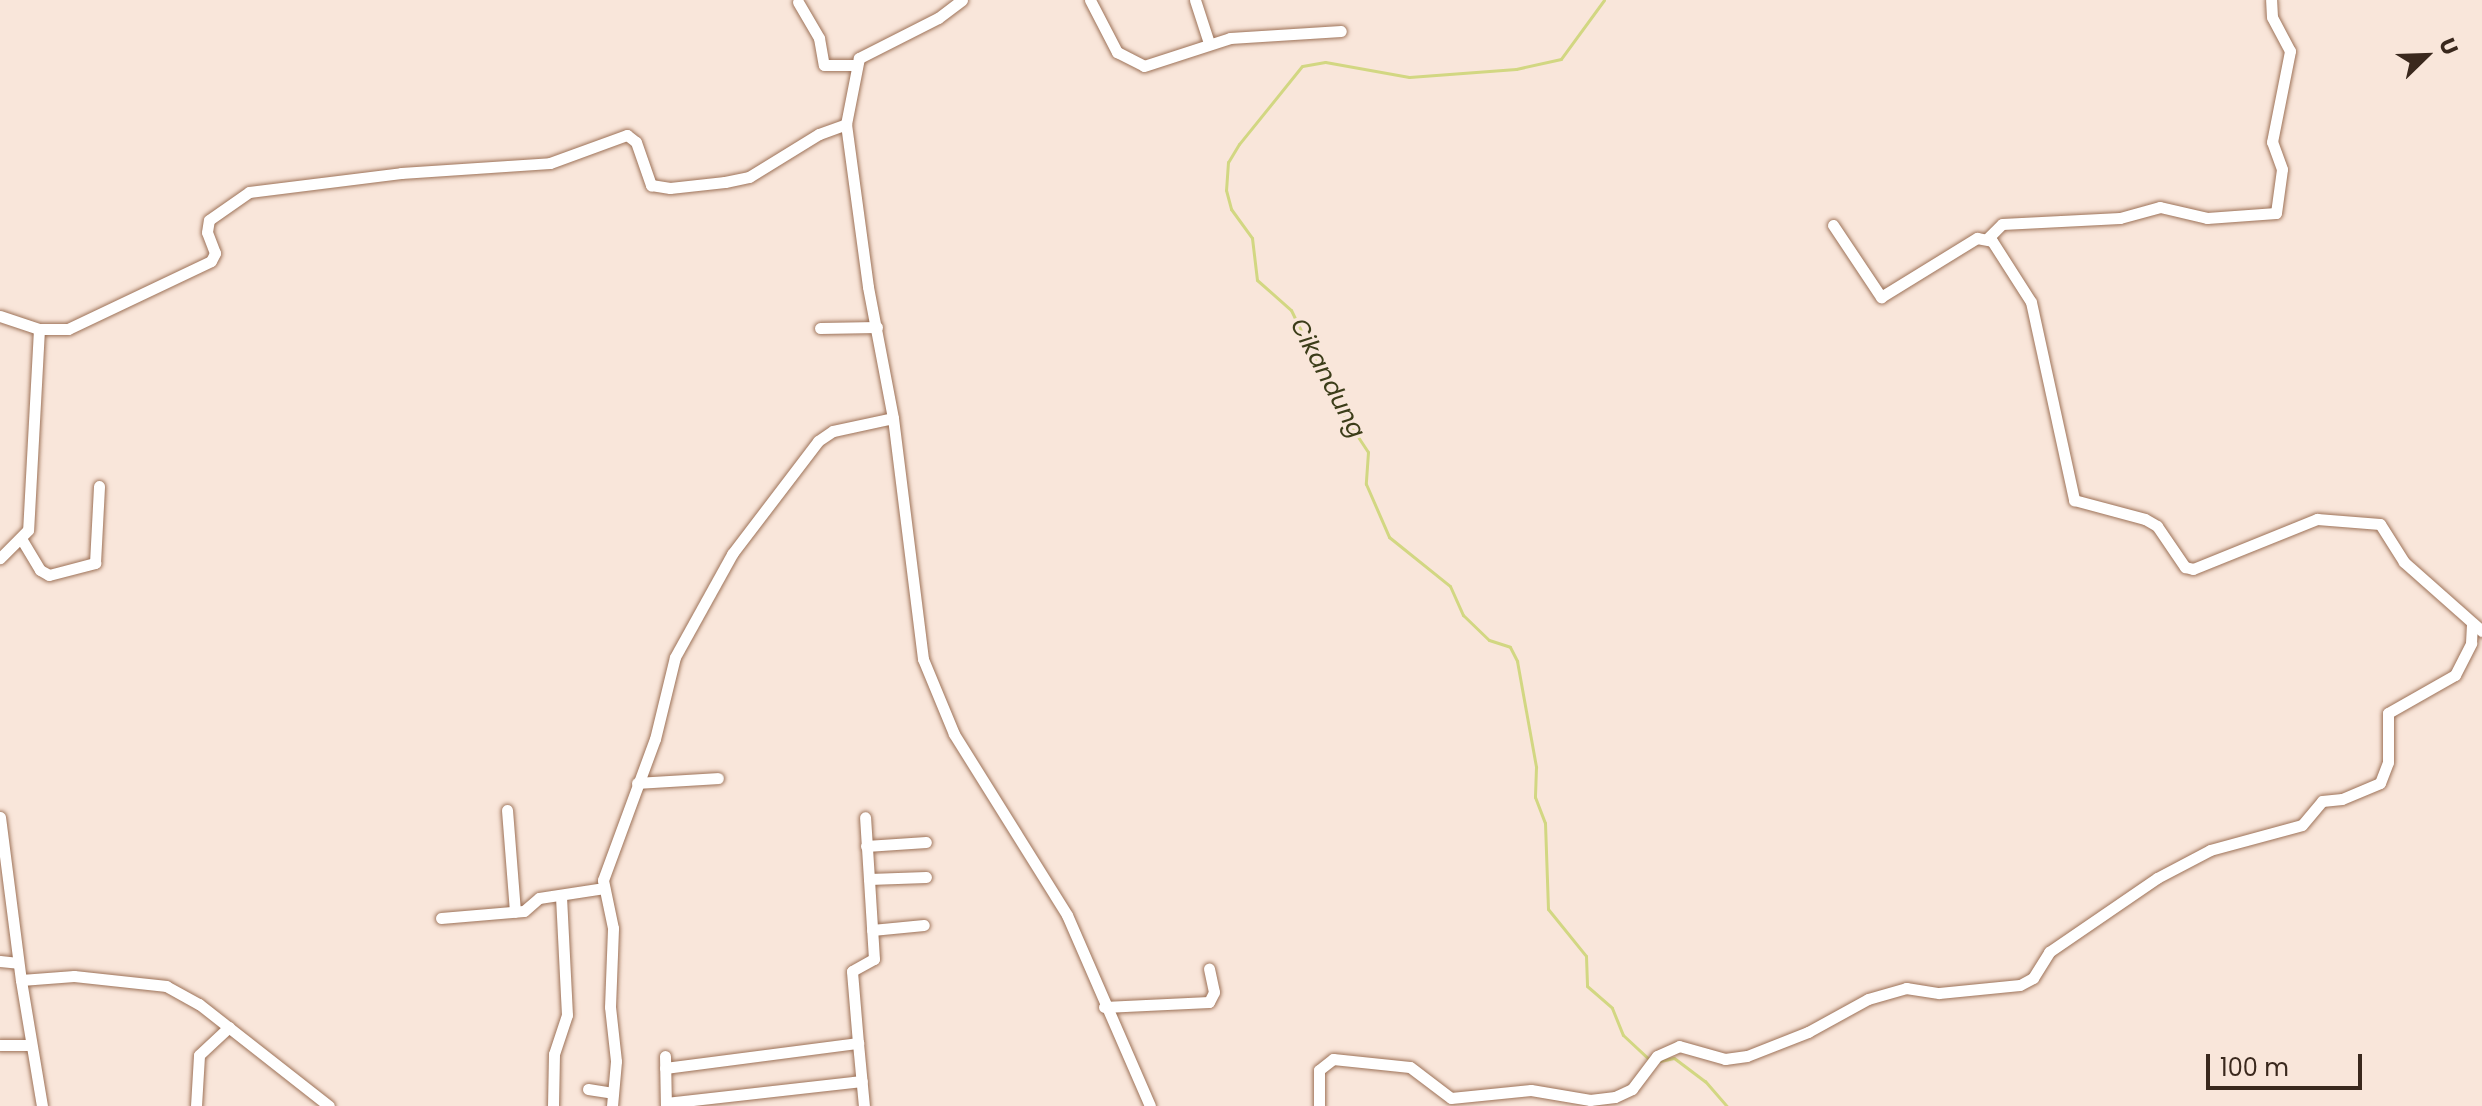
<!DOCTYPE html>
<html>
<head>
<meta charset="utf-8">
<style>
  body { margin:0 }
  #map { position:relative; width:2482px; height:1106px; overflow:hidden; background:#f9e6da; font-family:Poppins,sans-serif }
  div>[style] { position:absolute }
  .stream>* { height:3px; margin:-1.5px; padding:0 1.5px; transform-origin:1.5px; border-radius:1.5px; background:#d2d782 }
  .roads { filter:drop-shadow(0 0 2px #9d7258) drop-shadow(0 0 2px #9d7258) }
  .street>* { height:11px; margin:-5.5px; padding:0 5.5px; transform-origin:5.5px; border-radius:5.5px; background:#fff }
  span { translate:-50% -50%; white-space:nowrap; text-align:center; line-height:1.15; -webkit-text-stroke:7px #f9e6da; paint-order:stroke }
  .water-label { font-size:24px; color:#3c3d19; font-style:italic }
  .north { position:absolute; left:2386px; top:16px; width:80px; height:80px; -webkit-text-stroke:6px #f9e6da; paint-order:stroke; rotate:67deg; font-size:22px; font-weight:700; line-height:32px; text-align:center; color:#3a281d }
  .north::after { content:''; display:block; margin:auto; width:28px; height:36px; background:#3a281d; clip-path:polygon(50% 0,100% 100%,50% 72%,0 100%) }
  .scale { position:absolute; left:2206px; top:1054px; width:156px; height:36px; box-sizing:border-box; border:4px solid #3a281d; border-top:0; padding-left:10px; font-size:24px; line-height:28px; white-space:nowrap; color:#3a281d; -webkit-text-stroke:6px #f9e6da; paint-order:stroke }
</style>
</head>
<body>
<div id="map">
  <div class="stream">
    <div style="left:1604px;top:0;width:73px;rotate:126.1deg"></div>
    <div style="left:1561px;top:59px;width:46px;rotate:167.5deg"></div>
    <div style="left:1516px;top:69px;width:107px;rotate:175.7deg"></div>
    <div style="left:1409px;top:77px;width:85px;rotate:-169.9deg"></div>
    <div style="left:1325px;top:62px;width:23px;rotate:170deg"></div>
    <div style="left:1302px;top:66px;width:100px;rotate:128.9deg"></div>
    <div style="left:1239px;top:144px;width:21px;rotate:121deg"></div>
    <div style="left:1228px;top:162px;width:28px;rotate:94deg"></div>
    <div style="left:1226px;top:190px;width:20px;rotate:75deg"></div>
    <div style="left:1231px;top:209px;width:36px;rotate:54deg"></div>
    <div style="left:1252px;top:238px;width:42px;rotate:83.2deg"></div>
    <div style="left:1257px;top:280px;width:45px;rotate:41.4deg"></div>
    <div style="left:1291px;top:310px;width:106px;rotate:64.2deg"></div>
    <div style="left:1337px;top:405px;width:56px;rotate:56.6deg"></div>
    <div style="left:1368px;top:452px;width:32px;rotate:94deg"></div>
    <div style="left:1366px;top:484px;width:58px;rotate:66.5deg"></div>
    <div style="left:1389px;top:537px;width:78px;rotate:38.8deg"></div>
    <div style="left:1450px;top:586px;width:32px;rotate:66deg"></div>
    <div style="left:1463px;top:615px;width:36px;rotate:44deg"></div>
    <div style="left:1489px;top:640px;width:22px;rotate:18deg"></div>
    <div style="left:1510px;top:647px;width:16px;rotate:63deg"></div>
    <div style="left:1517px;top:661px;width:108px;rotate:79.8deg"></div>
    <div style="left:1536px;top:767px;width:30px;rotate:92deg"></div>
    <div style="left:1535px;top:797px;width:28px;rotate:69deg"></div>
    <div style="left:1545px;top:823px;width:86px;rotate:88deg"></div>
    <div style="left:1548px;top:909px;width:60px;rotate:51deg"></div>
    <div style="left:1586px;top:956px;width:30px;rotate:88deg"></div>
    <div style="left:1587px;top:986px;width:33px;rotate:41deg"></div>
    <div style="left:1612px;top:1008px;width:29px;rotate:68deg"></div>
    <div style="left:1623px;top:1035px;width:35px;rotate:43deg"></div>
    <div style="left:1660px;top:1061px;width:14px;rotate:-12deg"></div>
    <div style="left:1674px;top:1058px;width:39px;rotate:37deg"></div>
    <div style="left:1705px;top:1081px;width:33px;rotate:49deg"></div>
  </div>
  <div class="roads">
    <div class="street">
      <div style="left:962px;top:0;width:30px;rotate:143deg"></div>
      <div style="left:938px;top:18px;width:89px;rotate:153.1deg"></div>
      <div style="left:859px;top:58px;width:67px;rotate:101.1deg"></div>
      <div style="left:846px;top:124px;width:164px;rotate:82.3deg"></div>
      <div style="left:868px;top:287px;width:133px;rotate:79.2deg"></div>
      <div style="left:893px;top:418px;width:243px;rotate:82.9deg"></div>
      <div style="left:923px;top:659px;width:81px;rotate:67.5deg"></div>
      <div style="left:954px;top:734px;width:213px;rotate:58deg"></div>
      <div style="left:1067px;top:915px;width:208px;rotate:66.5deg"></div>
      <div style="left:1090px;top:0;width:59px;rotate:62.6deg"></div>
      <div style="left:1117px;top:52px;width:30px;rotate:27deg"></div>
      <div style="left:1144px;top:66px;width:90px;rotate:-18deg"></div>
      <div style="left:1230px;top:38px;width:111px;rotate:-3.6deg"></div>
      <div style="left:1195px;top:0;width:45px;rotate:72deg"></div>
      <div style="left:798px;top:2px;width:42px;rotate:59.7deg"></div>
      <div style="left:819px;top:38px;width:27px;rotate:80deg"></div>
      <div style="left:824px;top:65px;width:30px"></div>
      <div style="left:1833px;top:225px;width:87px;rotate:56.3deg"></div>
      <div style="left:1881px;top:297px;width:113px;rotate:-31.6deg"></div>
      <div style="left:1977px;top:238px;width:15px;rotate:11deg"></div>
      <div style="left:1992px;top:241px;width:72px;rotate:57.4deg"></div>
      <div style="left:2031px;top:302px;width:203px;rotate:77.7deg"></div>
      <div style="left:2074px;top:500px;width:73px;rotate:15deg"></div>
      <div style="left:2145px;top:519px;width:14px;rotate:30deg"></div>
      <div style="left:2157px;top:526px;width:50px;rotate:55.7deg"></div>
      <div style="left:2185px;top:567px;width:8px;rotate:14deg"></div>
      <div style="left:2193px;top:569px;width:134px;rotate:-22deg"></div>
      <div style="left:2317px;top:519px;width:63px;rotate:4.5deg"></div>
      <div style="left:2380px;top:524px;width:45px;rotate:57.7deg"></div>
      <div style="left:2404px;top:562px;width:104px;rotate:41.5deg"></div>
      <div style="left:1987px;top:239px;width:21px;rotate:-45deg"></div>
      <div style="left:2002px;top:224px;width:118px;rotate:-2.9deg"></div>
      <div style="left:2120px;top:218px;width:41px;rotate:-15.4deg"></div>
      <div style="left:2160px;top:207px;width:48px;rotate:13.2deg"></div>
      <div style="left:2207px;top:218px;width:69px;rotate:-4.1deg"></div>
      <div style="left:2276px;top:213px;width:44px;rotate:-82.2deg"></div>
      <div style="left:2282px;top:169px;width:29px;rotate:-110deg"></div>
      <div style="left:2272px;top:142px;width:93px;rotate:-78.8deg"></div>
      <div style="left:2290px;top:51px;width:38px;rotate:-118deg"></div>
      <div style="left:2272px;top:17px;width:17px;rotate:-93deg"></div>
      <div style="left:0;top:316px;width:41px;rotate:18.4deg"></div>
      <div style="left:39px;top:329px;width:201px;rotate:93.1deg"></div>
      <div style="left:28px;top:530px;width:40px;rotate:135deg"></div>
      <div style="left:820px;top:328px;width:57px;rotate:-1deg"></div>
      <div style="left:39px;top:329px;width:29px"></div>
      <div style="left:68px;top:329px;width:158px;rotate:-25.4deg"></div>
      <div style="left:211px;top:261px;width:9px;rotate:-63deg"></div>
      <div style="left:215px;top:253px;width:22px;rotate:-111deg"></div>
      <div style="left:207px;top:232px;width:12px;rotate:-81deg"></div>
      <div style="left:209px;top:220px;width:49px;rotate:-35deg"></div>
      <div style="left:249px;top:192px;width:153px;rotate:-7.1deg"></div>
      <div style="left:401px;top:173px;width:149px;rotate:-3.8deg"></div>
      <div style="left:550px;top:163px;width:82px;rotate:-20deg"></div>
      <div style="left:627px;top:135px;width:11px;rotate:38deg"></div>
      <div style="left:636px;top:142px;width:46px;rotate:70.8deg"></div>
      <div style="left:651px;top:185px;width:19px;rotate:9deg"></div>
      <div style="left:670px;top:188px;width:55px;rotate:-6.2deg"></div>
      <div style="left:725px;top:182px;width:25px;rotate:-12deg"></div>
      <div style="left:749px;top:177px;width:82px;rotate:-31.6deg"></div>
      <div style="left:819px;top:134px;width:29px;rotate:-20deg"></div>
      <div style="left:22px;top:540px;width:35px;rotate:59deg"></div>
      <div style="left:40px;top:570px;width:10px;rotate:29deg"></div>
      <div style="left:49px;top:575px;width:48px;rotate:-14.6deg"></div>
      <div style="left:95px;top:563px;width:77px;rotate:-87deg"></div>
      <div style="left:637px;top:783px;width:81px;rotate:-3.5deg"></div>
      <div style="left:507px;top:810px;width:102px;rotate:85.5deg"></div>
      <div style="left:0;top:817px;width:164px;rotate:82.7deg"></div>
      <div style="left:866px;top:846px;width:60px;rotate:-3.8deg"></div>
      <div style="left:869px;top:879px;width:57px;rotate:-2deg"></div>
      <div style="left:441px;top:918px;width:83px;rotate:-4.8deg"></div>
      <div style="left:524px;top:911px;width:20px;rotate:-41deg"></div>
      <div style="left:539px;top:898px;width:66px;rotate:-8.7deg"></div>
      <div style="left:872px;top:930px;width:52px;rotate:-5.5deg"></div>
      <div style="left:0;top:961px;width:18px;rotate:6deg"></div>
      <div style="left:1104px;top:1007px;width:105px;rotate:-2.7deg"></div>
      <div style="left:1209px;top:1002px;width:11px;rotate:-63deg"></div>
      <div style="left:1214px;top:992px;width:24px;rotate:-102deg"></div>
      <div style="left:858px;top:1043px;width:72px;rotate:-94.8deg"></div>
      <div style="left:852px;top:971px;width:25px;rotate:-29deg"></div>
      <div style="left:874px;top:959px;width:142px;rotate:-93.6deg"></div>
      <div style="left:0;top:1045px;width:28px"></div>
      <div style="left:665px;top:1056px;width:50px;rotate:88.9deg"></div>
      <div style="left:665px;top:1068px;width:195px;rotate:-7.4deg"></div>
      <div style="left:858px;top:1043px;width:63px;rotate:84.6deg"></div>
      <div style="left:588px;top:1089px;width:25px;rotate:9deg"></div>
      <div style="left:666px;top:1103px;width:197px;rotate:-6.4deg"></div>
      <div style="left:42px;top:1106px;width:128px;rotate:-99.5deg"></div>
      <div style="left:21px;top:980px;width:53px;rotate:-4.3deg"></div>
      <div style="left:74px;top:976px;width:93px;rotate:6.2deg"></div>
      <div style="left:166px;top:986px;width:38px;rotate:29deg"></div>
      <div style="left:199px;top:1004px;width:165px;rotate:38.1deg"></div>
      <div style="left:196px;top:1106px;width:51px;rotate:-86.6deg"></div>
      <div style="left:199px;top:1055px;width:41px;rotate:-43deg"></div>
      <div style="left:553px;top:1106px;width:52px;rotate:-88.9deg"></div>
      <div style="left:554px;top:1054px;width:41px;rotate:-71.6deg"></div>
      <div style="left:567px;top:1015px;width:119px;rotate:-92.9deg"></div>
      <div style="left:612px;top:1106px;width:45px;rotate:-84.9deg"></div>
      <div style="left:616px;top:1061px;width:54px;rotate:-96.3deg"></div>
      <div style="left:610px;top:1007px;width:79px;rotate:-87.8deg"></div>
      <div style="left:613px;top:928px;width:49px;rotate:-101.8deg"></div>
      <div style="left:603px;top:880px;width:150px;rotate:-69.8deg"></div>
      <div style="left:655px;top:739px;width:84px;rotate:-76.3deg"></div>
      <div style="left:675px;top:657px;width:118px;rotate:-61deg"></div>
      <div style="left:732px;top:554px;width:142px;rotate:-52.7deg"></div>
      <div style="left:818px;top:441px;width:18px;rotate:-34deg"></div>
      <div style="left:833px;top:431px;width:61px;rotate:-12.2deg"></div>
      <div style="left:1319px;top:1106px;width:36px;rotate:-90deg"></div>
      <div style="left:1319px;top:1070px;width:18px;rotate:-38deg"></div>
      <div style="left:1333px;top:1059px;width:77px;rotate:5.9deg"></div>
      <div style="left:1410px;top:1067px;width:51px;rotate:37.1deg"></div>
      <div style="left:1451px;top:1098px;width:80px;rotate:-5.7deg"></div>
      <div style="left:1531px;top:1090px;width:60px;rotate:9.6deg"></div>
      <div style="left:1590px;top:1100px;width:25px;rotate:-7deg"></div>
      <div style="left:1615px;top:1097px;width:19px;rotate:-25deg"></div>
      <div style="left:1632px;top:1089px;width:41px;rotate:-52.9deg"></div>
      <div style="left:1657px;top:1056px;width:24px;rotate:-24deg"></div>
      <div style="left:1679px;top:1046px;width:48px;rotate:15.8deg"></div>
      <div style="left:1725px;top:1059px;width:22px;rotate:-8deg"></div>
      <div style="left:1747px;top:1056px;width:66px;rotate:-21.5deg"></div>
      <div style="left:1808px;top:1032px;width:68px;rotate:-28.8deg"></div>
      <div style="left:1868px;top:999px;width:40px;rotate:-16deg"></div>
      <div style="left:1906px;top:988px;width:33px;rotate:9deg"></div>
      <div style="left:1939px;top:993px;width:81px;rotate:-5.6deg"></div>
      <div style="left:2020px;top:985px;width:15px;rotate:-28deg"></div>
      <div style="left:2033px;top:978px;width:31px;rotate:-58deg"></div>
      <div style="left:2049px;top:952px;width:131px;rotate:-34.4deg"></div>
      <div style="left:2157px;top:878px;width:60px;rotate:-27.8deg"></div>
      <div style="left:2210px;top:850px;width:95px;rotate:-15.2deg"></div>
      <div style="left:2302px;top:825px;width:31px;rotate:-50deg"></div>
      <div style="left:2322px;top:801px;width:20px;rotate:-6deg"></div>
      <div style="left:2342px;top:799px;width:41px;rotate:-22.8deg"></div>
      <div style="left:2380px;top:783px;width:22px;rotate:-69deg"></div>
      <div style="left:2388px;top:762px;width:49px;rotate:-90deg"></div>
      <div style="left:2388px;top:713px;width:77px;rotate:-29.6deg"></div>
      <div style="left:2455px;top:675px;width:36px;rotate:-63deg"></div>
      <div style="left:2471px;top:643px;width:18px;rotate:-87deg"></div>
    </div>
  </div>
  <div class="water-label">
    <span style="left:1328px;top:378px;rotate:62deg">Cikandung</span>
  </div>
  <div class="north">U</div>
  <div class="scale">100 m</div>
</div>
</body>
</html>
